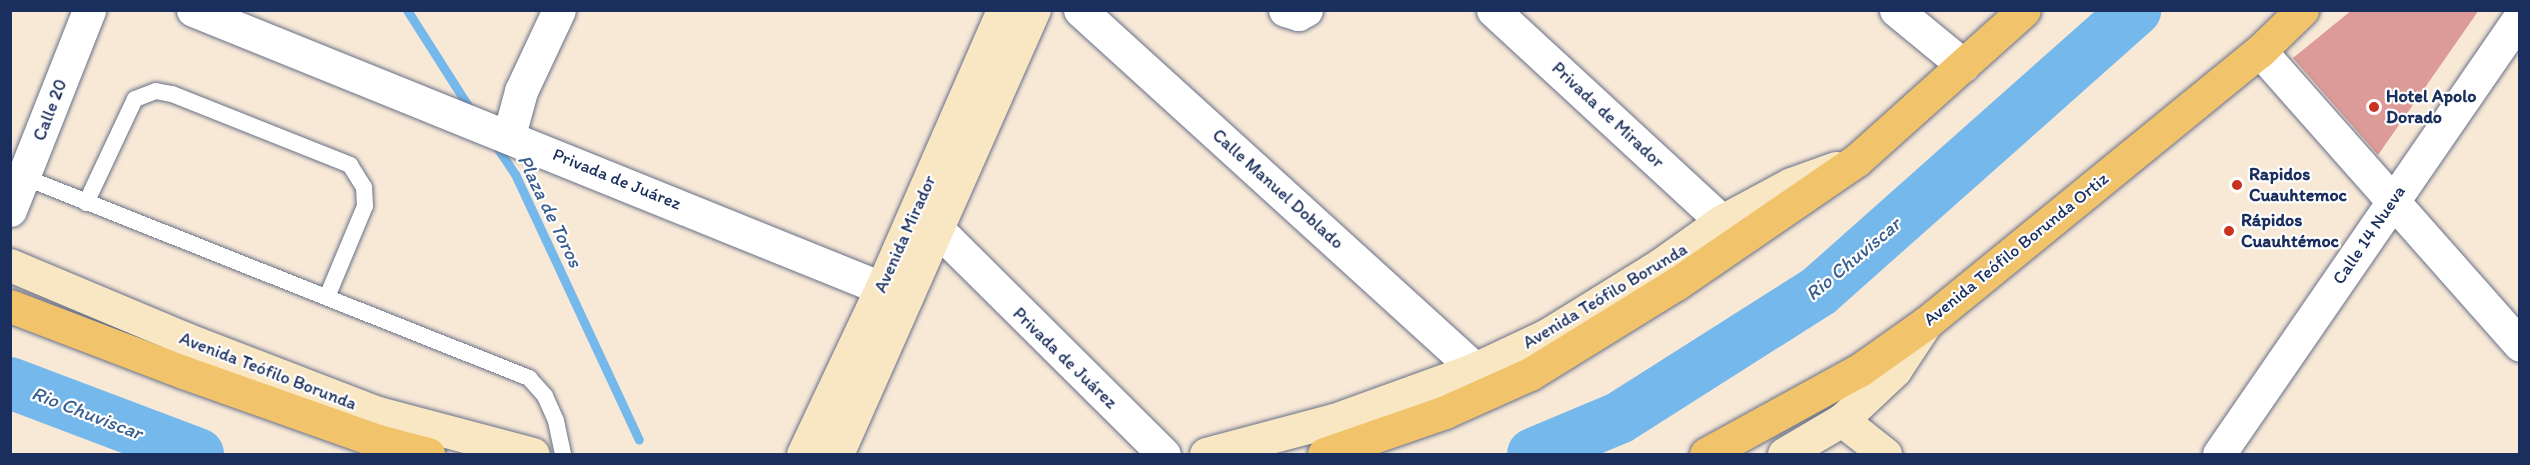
<!DOCTYPE html>
<html>
<head>
<meta charset="utf-8">
<style>
  body { margin:0 }
  #map { position:relative; width:2530px; height:465px; overflow:hidden; background:#f8e9d7; font-family:Itim,sans-serif }
  div>[style] { position:absolute }
  .stream>* { height:9px; margin:-4.5px; padding:0 4.5px; transform-origin:4.5px; border-radius:4.5px; background:#75b8eb }
  .river>* { height:52px; margin:-26px; padding:0 26px; transform-origin:26px; border-radius:26px; background:#75b8eb }
  .building>* { inset:0; background:#dc9b98 }
  .roads { filter:drop-shadow(0 0 2px #687088) drop-shadow(0 0 2px #687088) }
  .service>* { height:16px; margin:-8px; padding:0 8px; transform-origin:8px; border-radius:8px; background:#fff }
  .minor>* { height:33px; margin:-16.5px; padding:0 16.5px; transform-origin:16.5px; border-radius:16.5px; background:#fff }
  .secondary>* { height:33px; margin:-16.5px; padding:0 16.5px; transform-origin:16.5px; border-radius:16.5px; background:#f9e7c3 }
  .primary>* { height:33px; margin:-16.5px; padding:0 16.5px; transform-origin:16.5px; border-radius:16.5px; background:#f1c36a }
  .dots>* { width:16px; height:16px; translate:-50% -50%; box-sizing:border-box; border:3px solid #fff; border-radius:50% }
  span { translate:-50% -50%; white-space:nowrap; text-align:center; line-height:1.15; -webkit-text-stroke:4.5px #fff; paint-order:stroke }
  .poi-label { font-size:18px; color:#1b2f5e; font-weight:700 }
  .left { translate:0 -50%; text-align:left }
  .street-label { font-size:18px; color:#1b2f5e }
  .water-label { font-size:20px; color:#3a5f8f; font-style:italic }
  .frame { position:absolute; inset:0; border:12px solid #1b2f5e; pointer-events:none }
</style>
</head>
<body>
<div id="map">
  <div class="stream">
    <div style="left:407px;top:10px;width:121px;rotate:57.5deg"></div>
    <div style="left:494px;top:143px;width:37px;rotate:56deg"></div>
    <div style="left:515px;top:174px;width:293px;rotate:65deg"></div>
  </div>
  <div class="river">
    <div style="left:10px;top:383px;width:201px;rotate:20.7deg"></div>
    <div style="left:1533px;top:454px;width:93px;rotate:-22.7deg"></div>
    <div style="left:1619px;top:418px;width:237px;rotate:-32.4deg"></div>
    <div style="left:1819px;top:291px;width:423px;rotate:-41.6deg"></div>
  </div>
  <div class="building">
    <div style="clip-path:polygon(2352px 10px,2479px 10px,2378px 155px,2293px 58px)"></div>
  </div>
  <div class="roads">
    <div class="service">
      <div style="left:24px;top:177px;width:544px;rotate:21.7deg"></div>
      <div style="left:529px;top:378px;width:24px;rotate:48deg"></div>
      <div style="left:545px;top:396px;width:27px;rotate:66deg"></div>
      <div style="left:556px;top:421px;width:34px;rotate:78deg"></div>
      <div style="left:86px;top:203px;width:115px;rotate:-64.8deg"></div>
      <div style="left:135px;top:99px;width:22px;rotate:-21deg"></div>
      <div style="left:156px;top:91px;width:16px;rotate:11deg"></div>
      <div style="left:172px;top:94px;width:192px;rotate:21.7deg"></div>
      <div style="left:350px;top:165px;width:26px;rotate:58deg"></div>
      <div style="left:364px;top:187px;width:19px;rotate:87deg"></div>
      <div style="left:365px;top:206px;width:99px;rotate:112.7deg"></div>
    </div>
    <div class="minor">
      <div style="left:193px;top:10px;width:769px;rotate:22deg"></div>
      <div style="left:1080px;top:10px;width:534px;rotate:42.27deg"></div>
      <div style="left:1285px;top:10px;width:14px;rotate:17deg"></div>
      <div style="left:1298px;top:14px;width:9px;rotate:-27deg"></div>
      <div style="left:1493px;top:10px;width:311px;rotate:42.7deg"></div>
      <div style="left:1896px;top:10px;width:87px;rotate:39.4deg"></div>
      <div style="left:2260px;top:51px;width:392px;rotate:48.5deg"></div>
      <div style="left:509px;top:135px;width:46px;rotate:-74.7deg"></div>
      <div style="left:521px;top:91px;width:89px;rotate:-64.9deg"></div>
      <div style="left:10px;top:210px;width:215px;rotate:-68.4deg"></div>
      <div style="left:919px;top:211px;width:345px;rotate:44.8deg"></div>
      <div style="left:2219px;top:454px;width:531px;rotate:-55.44deg"></div>
    </div>
    <div class="secondary">
      <div style="left:10px;top:265px;width:191px;rotate:22.8deg"></div>
      <div style="left:186px;top:339px;width:206px;rotate:21.1deg"></div>
      <div style="left:378px;top:413px;width:160px;rotate:14.8deg"></div>
      <div style="left:1842px;top:420px;width:55px;rotate:38.3deg"></div>
      <div style="left:803px;top:454px;width:185px;rotate:-64.7deg"></div>
      <div style="left:882px;top:287px;width:302px;rotate:-66.4deg"></div>
      <div style="left:837px;top:454px;width:486px;rotate:-66.1deg"></div>
      <div style="left:1206px;top:454px;width:132px;rotate:-14.9deg"></div>
      <div style="left:1334px;top:420px;width:150px;rotate:-19.9deg"></div>
      <div style="left:1475px;top:369px;width:80px;rotate:-25.3deg"></div>
      <div style="left:1547px;top:335px;width:133px;rotate:-31.8deg"></div>
      <div style="left:1660px;top:265px;width:76px;rotate:-35.4deg"></div>
      <div style="left:1722px;top:221px;width:78px;rotate:-28.2deg"></div>
      <div style="left:1791px;top:184px;width:48px;rotate:-19.6deg"></div>
      <div style="left:1784px;top:454px;width:67px;rotate:-30.4deg"></div>
      <div style="left:1842px;top:420px;width:73px;rotate:-43.3deg"></div>
      <div style="left:1895px;top:370px;width:56px;rotate:-56.6deg"></div>
    </div>
    <div class="primary">
      <div style="left:10px;top:306px;width:185px;rotate:20.9deg"></div>
      <div style="left:183px;top:372px;width:207px;rotate:19.5deg"></div>
      <div style="left:378px;top:441px;width:52px;rotate:14.6deg"></div>
      <div style="left:1324px;top:454px;width:128px;rotate:-19.1deg"></div>
      <div style="left:1445px;top:412px;width:93px;rotate:-24.1deg"></div>
      <div style="left:1530px;top:374px;width:172px;rotate:-31.7deg"></div>
      <div style="left:1676px;top:284px;width:219px;rotate:-34.4deg"></div>
      <div style="left:1857px;top:160px;width:224px;rotate:-41.9deg"></div>
      <div style="left:1706px;top:454px;width:177px;rotate:-28.7deg"></div>
      <div style="left:1861px;top:369px;width:80px;rotate:-35.3deg"></div>
      <div style="left:1926px;top:323px;width:431px;rotate:-39.2deg"></div>
      <div style="left:2260px;top:51px;width:59px;rotate:-44.3deg"></div>
    </div>
  </div>
  <div class="dots">
    <div style="left:2374px;top:107px;background:#c8321e"></div>
    <div style="left:2237px;top:185px;background:#c8321e"></div>
    <div style="left:2229px;top:231px;background:#c8321e"></div>
  </div>
  <div class="poi-label">
    <span class="left" style="left:2386px;top:107px">Hotel Apolo<br>Dorado</span>
    <span class="left" style="left:2249px;top:185px">Rapidos<br>Cuauhtemoc</span>
    <span class="left" style="left:2241px;top:231px">Rápidos<br>Cuauhtémoc</span>
  </div>
  <div class="street-label">
    <span style="left:50px;top:110px;rotate:-69deg">Calle 20</span>
    <span style="left:1608px;top:115px;rotate:43deg">Privada de Mirador</span>
    <span style="left:617px;top:179px;rotate:22deg">Privada de Juárez</span>
    <span style="left:1278px;top:189px;rotate:42deg">Calle Manuel Doblado</span>
    <span style="left:905px;top:234px;rotate:-66deg">Avenida Mirador</span>
    <span style="left:2369px;top:235px;rotate:-56deg">Calle 14 Nueva</span>
    <span style="left:2016px;top:249px;rotate:-39deg">Avenida Teófilo Borunda Ortiz</span>
    <span style="left:1605px;top:296px;rotate:-31deg">Avenida Teófilo Borunda</span>
    <span style="left:1065px;top:358px;rotate:44deg">Privada de Juárez</span>
    <span style="left:268px;top:371px;rotate:21deg">Avenida Teófilo Borunda</span>
  </div>
  <div class="water-label">
    <span style="left:550px;top:211px;rotate:64deg">Plaza de Toros</span>
    <span style="left:1853px;top:259px;rotate:-40deg">Rio Chuviscar</span>
    <span style="left:87px;top:413px;rotate:21deg">Rio Chuviscar</span>
  </div>
  <div class="frame"></div>
</div>
</body>
</html>
